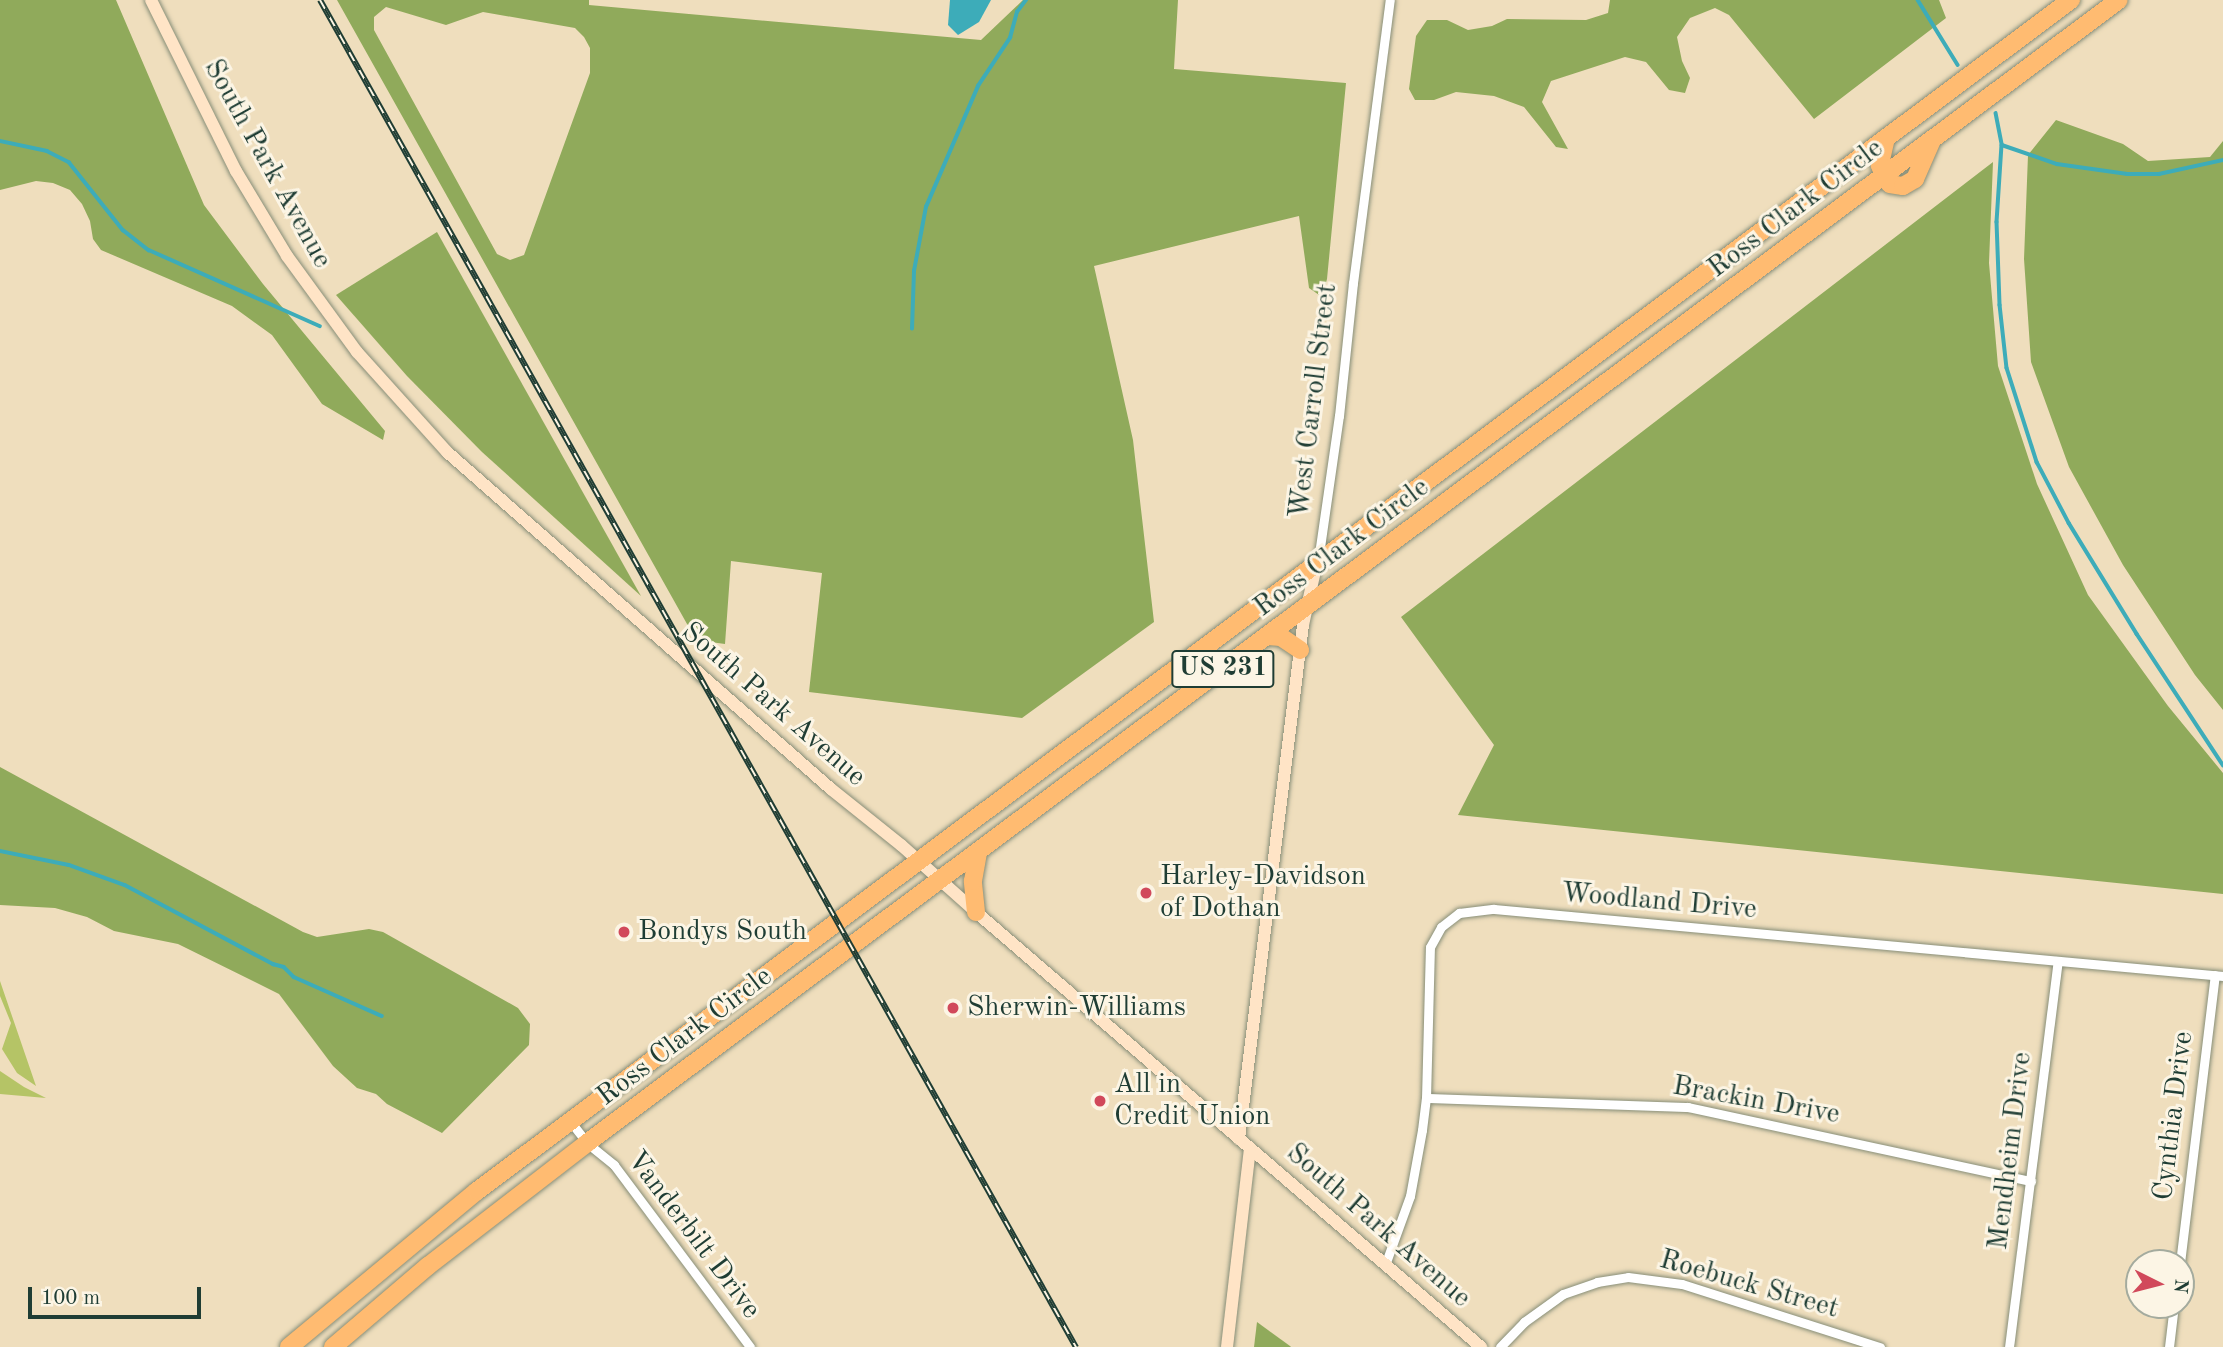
<!DOCTYPE html>
<html>
<head>
<meta charset="utf-8">
<style>
  body { margin:0 }
  #map { position:relative; width:2223px; height:1347px; overflow:hidden; background:#efdebd; font-family:"Old Standard TT",serif }
  div>[style] { position:absolute }
  .green>* { inset:0; background:#b5c466 }
  .forest>* { inset:0; background:#90aa5b }
  .water>* { inset:0; background:#3dacb9 }
  .stream>* { height:3.5px; margin:-1.75px; padding:0 1.75px; transform-origin:1.75px; border-radius:1.75px; background:#3dacb9 }
  .roads { filter:drop-shadow(0 0 2px #878e78) drop-shadow(0 0 2px #878e78) }
  .street>* { height:9px; margin:-4.5px; padding:0 4.5px; transform-origin:4.5px; border-radius:4.5px; background:#fff }
  .secondary>* { height:12px; margin:-6px; padding:0 6px; transform-origin:6px; border-radius:6px; background:#ffe4c6 }
  .highway>* { height:18px; margin:-9px; padding:0 9px; transform-origin:9px; border-radius:9px; background:#ffbb71 }
  .rail>* { height:6px; margin-top:-3px; transform-origin:0; background:repeating-linear-gradient(90deg,#fcf5e5 0 10px,#1f3d34 0 20px); box-sizing:border-box; border-block:2px solid #1f3d34 }
  .dots>* { width:19px; height:19px; translate:-50% -50%; box-sizing:border-box; border:4px solid #fcf5e5; border-radius:50% }
  span { translate:-50% -50%; white-space:nowrap; text-align:center; line-height:1.15; -webkit-text-stroke:6px #fcf5e5; paint-order:stroke }
  .shield-label span { padding:2px 5px; background:#fcf5e5; border:2px solid; border-radius:5px; -webkit-text-stroke-width:0 }
  .shield-label { font-size:26px; color:#1f3d34; font-weight:700 }
  .street-label { font-size:28px; color:#1f3d34 }
  .poi-label { font-size:28px; color:#1f3d34 }
  .left { translate:0 -50%; text-align:left }
  .north { position:absolute; left:2125px; top:1249px; width:70px; height:70px; box-sizing:border-box; background:#fcf5e5; border:2px solid #a4ab9e; border-radius:50%; rotate:96deg; font-size:19px; font-weight:700; line-height:28px; text-align:center; color:#1f3d34 }
  .north::after { content:''; display:block; margin:auto; width:24px; height:32px; background:#d1495b; clip-path:polygon(50% 0,100% 100%,50% 72%,0 100%) }
  .scale { position:absolute; left:28px; top:1287px; width:173px; height:32px; box-sizing:border-box; border:4px solid #1f3d34; border-top:0; padding-left:9px; font-size:21px; line-height:24px; white-space:nowrap; color:#1f3d34; -webkit-text-stroke:5px #fcf5e5; paint-order:stroke }
</style>
</head>
<body>
<div id="map">
  <div class="green">
    <div style="clip-path:polygon(0 981px,36px 1086px,17px 1073px,2px 1049px,11px 1023px,0 996px)"></div>
    <div style="clip-path:polygon(0 1071px,24px 1087px,46px 1098px,0 1094px)"></div>
  </div>
  <div class="forest">
    <div style="clip-path:polygon(0 0,116px 0,204px 205px,263px 284px,385px 431px,383px 440px,322px 404px,272px 335px,232px 306px,101px 250px,93px 239px,90px 221px,82px 204px,70px 190px,53px 183px,36px 181px,0 190px)"></div>
    <div style="clip-path:polygon(evenodd,337px 0,589px 0,589px 5px,981px 40px,1023px 0,1178px 0,1174px 69px,1346px 83px,1327px 279px,1322px 297px,1309px 288px,1299px 216px,1094px 266px,1133px 440px,1154px 622px,1022px 718px,809px 692px,822px 573px,731px 561px,725px 644px,696px 640px,337px 0,386px 7px,446px 25px,483px 12px,575px 28px,584px 37px,590px 48px,590px 73px,524px 255px,510px 260px,497px 254px,374px 30px,374px 17px,386px 7px)"></div>
    <div style="clip-path:polygon(1610px 0,1939px 0,1946px 18px,1814px 119px,1729px 15px,1715px 8px,1690px 18px,1677px 37px,1682px 61px,1690px 78px,1685px 93px,1669px 90px,1646px 62px,1625px 57px,1551px 81px,1542px 102px,1568px 149px,1556px 147px,1524px 107px,1494px 96px,1456px 92px,1434px 100px,1415px 100px,1409px 89px,1416px 36px,1427px 20px,1447px 20px,1468px 30px,1492px 26px,1507px 19px,1586px 20px,1608px 13px)"></div>
    <div style="clip-path:polygon(2056px 120px,2123px 144px,2148px 161px,2210px 157px,2223px 141px,2223px 710px,2195px 675px,2123px 565px,2069px 467px,2031px 362px,2024px 259px,2028px 155px)"></div>
    <div style="clip-path:polygon(1993px 162px,1989px 263px,1998px 366px,2037px 484px,2088px 595px,2168px 706px,2223px 773px,2223px 894px,1458px 815px,1494px 745px,1401px 617px)"></div>
    <div style="clip-path:polygon(437px 232px,641px 596px,482px 452px,407px 376px,336px 295px)"></div>
    <div style="clip-path:polygon(0 767px,303px 932px,317px 937px,369px 929px,383px 932px,518px 1008px,530px 1024px,529px 1045px,442px 1133px,387px 1104px,376px 1094px,357px 1088px,333px 1066px,279px 994px,178px 944px,114px 931px,87px 917px,55px 908px,0 905px)"></div>
    <div style="clip-path:polygon(1257px 1322px,1290px 1346px,1291px 1347px,1254px 1347px)"></div>
  </div>
  <div class="water">
    <div style="clip-path:polygon(950px 0,991px 0,979px 22px,958px 35px,948px 25px)"></div>
  </div>
  <div class="stream">
    <div style="left:1918px;top:0;width:76px;rotate:58.4deg"></div>
    <div style="left:1996px;top:113px;width:33px;rotate:79deg"></div>
    <div style="left:2002px;top:145px;width:77px;rotate:93.7deg"></div>
    <div style="left:1997px;top:222px;width:83px;rotate:87.9deg"></div>
    <div style="left:2000px;top:305px;width:63px;rotate:83.7deg"></div>
    <div style="left:2007px;top:368px;width:99px;rotate:72.3deg"></div>
    <div style="left:2037px;top:462px;width:69px;rotate:62.3deg"></div>
    <div style="left:2069px;top:523px;width:130px;rotate:58.5deg"></div>
    <div style="left:2137px;top:634px;width:157px;rotate:56.7deg"></div>
    <div style="left:0;top:141px;width:48px;rotate:12deg"></div>
    <div style="left:47px;top:151px;width:25px;rotate:27deg"></div>
    <div style="left:69px;top:162px;width:87px;rotate:51.5deg"></div>
    <div style="left:123px;top:230px;width:33px;rotate:38deg"></div>
    <div style="left:149px;top:250px;width:187px;rotate:24deg"></div>
    <div style="left:2002px;top:145px;width:58px;rotate:19.1deg"></div>
    <div style="left:2057px;top:164px;width:71px;rotate:8.1deg"></div>
    <div style="left:2127px;top:174px;width:32px"></div>
    <div style="left:2159px;top:174px;width:66px;rotate:-12.3deg"></div>
    <div style="left:912px;top:329px;width:58px;rotate:-88deg"></div>
    <div style="left:914px;top:271px;width:65px;rotate:-79.4deg"></div>
    <div style="left:926px;top:207px;width:132px;rotate:-66.7deg"></div>
    <div style="left:978px;top:86px;width:58px;rotate:-56.3deg"></div>
    <div style="left:1010px;top:38px;width:27px;rotate:-75deg"></div>
    <div style="left:1017px;top:12px;width:15px;rotate:-53deg"></div>
    <div style="left:0;top:851px;width:70px;rotate:11.5deg"></div>
    <div style="left:69px;top:865px;width:59px;rotate:19.7deg"></div>
    <div style="left:125px;top:885px;width:168px;rotate:28.1deg"></div>
    <div style="left:273px;top:964px;width:11px;rotate:15deg"></div>
    <div style="left:284px;top:967px;width:14px;rotate:45deg"></div>
    <div style="left:294px;top:977px;width:96px;rotate:23.9deg"></div>
  </div>
  <div class="roads">
    <div class="street">
      <div style="left:1318px;top:561px;width:147px;rotate:-81.8deg"></div>
      <div style="left:1339px;top:416px;width:134px;rotate:-84deg"></div>
      <div style="left:1353px;top:283px;width:285px;rotate:-82.6deg"></div>
      <div style="left:1426px;top:1098px;width:262px;rotate:2deg"></div>
      <div style="left:1688px;top:1107px;width:351px;rotate:12.2deg"></div>
      <div style="left:570px;top:1121px;width:28px;rotate:52deg"></div>
      <div style="left:587px;top:1143px;width:35px;rotate:39deg"></div>
      <div style="left:614px;top:1165px;width:227px;rotate:53.2deg"></div>
      <div style="left:2180px;top:1263px;width:290px;rotate:-83.1deg"></div>
      <div style="left:1385px;top:1265px;width:73px;rotate:-70.1deg"></div>
      <div style="left:1410px;top:1196px;width:67px;rotate:-79.7deg"></div>
      <div style="left:1422px;top:1130px;width:32px;rotate:-83deg"></div>
      <div style="left:1426px;top:1098px;width:151px;rotate:-88.5deg"></div>
      <div style="left:1430px;top:947px;width:23px;rotate:-61deg"></div>
      <div style="left:1441px;top:927px;width:23px;rotate:-38deg"></div>
      <div style="left:1459px;top:913px;width:35px;rotate:-7deg"></div>
      <div style="left:1494px;top:909px;width:732px;rotate:5.25deg"></div>
      <div style="left:1500px;top:1347px;width:35px;rotate:-46deg"></div>
      <div style="left:1524px;top:1322px;width:48px;rotate:-35.7deg"></div>
      <div style="left:1563px;top:1294px;width:36px;rotate:-19deg"></div>
      <div style="left:1597px;top:1282px;width:31px;rotate:-9deg"></div>
      <div style="left:1628px;top:1277px;width:54px;rotate:7.4deg"></div>
      <div style="left:1682px;top:1284px;width:208px;rotate:17.7deg"></div>
      <div style="left:2009px;top:1347px;width:389px;rotate:-82.8deg"></div>
      <div style="left:2169px;top:1347px;width:42px;rotate:-83.2deg"></div>
    </div>
    <div class="secondary">
      <div style="left:151px;top:0;width:191px;rotate:63.6deg"></div>
      <div style="left:236px;top:171px;width:99px;rotate:59deg"></div>
      <div style="left:287px;top:256px;width:119px;rotate:53.9deg"></div>
      <div style="left:357px;top:352px;width:135px;rotate:48deg"></div>
      <div style="left:447px;top:452px;width:511px;rotate:41.27deg"></div>
      <div style="left:831px;top:789px;width:90px;rotate:38.7deg"></div>
      <div style="left:901px;top:845px;width:101px;rotate:41.8deg"></div>
      <div style="left:976px;top:912px;width:667px;rotate:40.74deg"></div>
      <div style="left:1239px;top:1139px;width:518px;rotate:-82.9deg"></div>
      <div style="left:1303px;top:625px;width:65px;rotate:-77.5deg"></div>
      <div style="left:1227px;top:1347px;width:200px;rotate:-83.4deg"></div>
    </div>
    <div class="highway">
      <div style="left:1886px;top:138px;width:28px;rotate:103deg"></div>
      <div style="left:1880px;top:165px;width:13px;rotate:72deg"></div>
      <div style="left:1884px;top:177px;width:9px;rotate:49deg"></div>
      <div style="left:1890px;top:184px;width:13px;rotate:9deg"></div>
      <div style="left:1903px;top:186px;width:14px;rotate:-30deg"></div>
      <div style="left:1915px;top:179px;width:43px;rotate:-66.4deg"></div>
      <div style="left:1268px;top:636px;width:13px;rotate:4deg"></div>
      <div style="left:1281px;top:637px;width:23px;rotate:34deg"></div>
      <div style="left:976px;top:912px;width:31px;rotate:-96deg"></div>
      <div style="left:973px;top:881px;width:29px;rotate:-80deg"></div>
      <div style="left:289px;top:1347px;width:244px;rotate:-39.7deg"></div>
      <div style="left:477px;top:1191px;width:1990px;rotate:-36.77deg"></div>
      <div style="left:333px;top:1347px;width:125px;rotate:-40.5deg"></div>
      <div style="left:428px;top:1266px;width:201px;rotate:-37.7deg"></div>
      <div style="left:587px;top:1143px;width:1911px;rotate:-36.73deg"></div>
    </div>
  </div>
  <div class="rail">
    <div style="left:320px;top:0;width:1545px;rotate:60.7deg"></div>
  </div>
  <div class="dots">
    <div style="left:1146px;top:893px;background:#d1495b"></div>
    <div style="left:624px;top:932px;background:#d1495b"></div>
    <div style="left:953px;top:1008px;background:#d1495b"></div>
    <div style="left:1100px;top:1101px;background:#d1495b"></div>
  </div>
  <div class="shield-label">
    <span style="left:1223px;top:669px">US 231</span>
  </div>
  <div class="street-label">
    <span style="left:267px;top:164px;rotate:61deg">South Park Avenue</span>
    <span style="left:1796px;top:209px;rotate:-37deg">Ross Clark Circle</span>
    <span style="left:1314px;top:401px;rotate:-83deg">West Carroll Street</span>
    <span style="left:1342px;top:548px;rotate:-37deg">Ross Clark Circle</span>
    <span style="left:773px;top:705px;rotate:41deg">South Park Avenue</span>
    <span style="left:1659px;top:902px;rotate:5deg">Woodland Drive</span>
    <span style="left:685px;top:1037px;rotate:-37deg">Ross Clark Circle</span>
    <span style="left:1756px;top:1101px;rotate:10deg">Brackin Drive</span>
    <span style="left:2174px;top:1116px;rotate:-83deg">Cynthia Drive</span>
    <span style="left:2011px;top:1151px;rotate:-83deg">Mendheim Drive</span>
    <span style="left:1378px;top:1226px;rotate:41deg">South Park Avenue</span>
    <span style="left:693px;top:1235px;rotate:53deg">Vanderbilt Drive</span>
    <span style="left:1749px;top:1285px;rotate:16deg">Roebuck Street</span>
  </div>
  <div class="poi-label">
    <span class="left" style="left:1160px;top:893px">Harley-Davidson<br>of Dothan</span>
    <span class="left" style="left:638px;top:932px">Bondys South</span>
    <span class="left" style="left:967px;top:1008px">Sherwin-Williams</span>
    <span class="left" style="left:1114px;top:1101px">All in<br>Credit Union</span>
  </div>
  <div class="north">N</div>
  <div class="scale">100 m</div>
</div>
</body>
</html>
